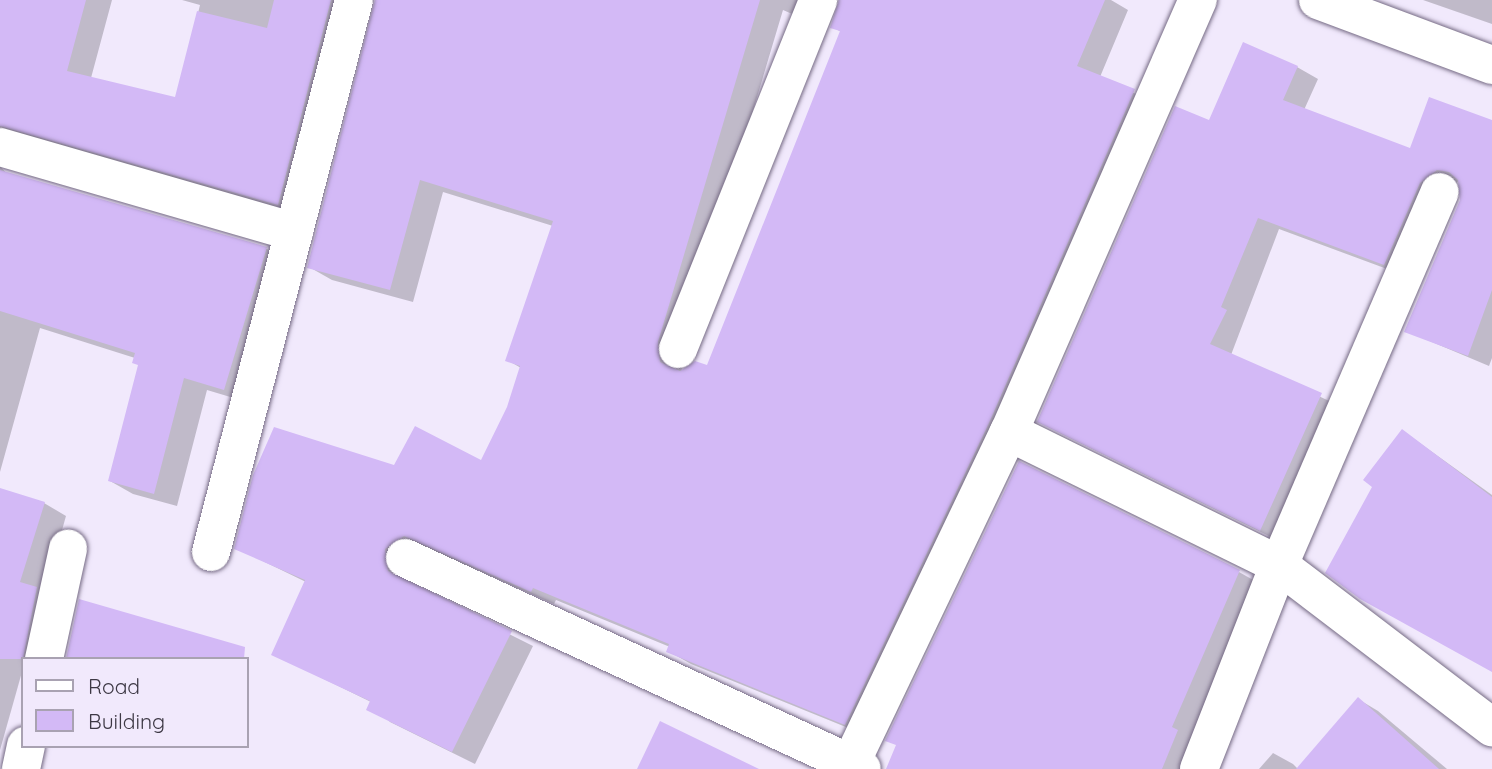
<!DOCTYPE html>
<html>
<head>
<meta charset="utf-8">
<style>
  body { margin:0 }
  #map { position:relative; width:1492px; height:769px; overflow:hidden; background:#f1e9fc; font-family:Quicksand,sans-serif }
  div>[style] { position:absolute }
  .shadow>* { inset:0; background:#0003 }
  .building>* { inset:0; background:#d3b9f6 }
  .roads { filter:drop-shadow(0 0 2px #756a84) drop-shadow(0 0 2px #756a84) }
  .street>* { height:38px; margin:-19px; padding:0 19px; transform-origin:19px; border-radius:19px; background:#fff }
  span { translate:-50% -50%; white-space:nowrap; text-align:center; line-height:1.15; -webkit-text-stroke:6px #f1e9fc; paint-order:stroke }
  .legend { position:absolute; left:21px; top:657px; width:228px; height:91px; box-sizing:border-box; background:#f1e9fc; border:2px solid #a9a2b2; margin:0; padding:9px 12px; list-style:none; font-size:21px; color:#3d3844 }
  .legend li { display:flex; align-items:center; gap:14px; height:35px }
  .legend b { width:35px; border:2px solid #a9a2b2 }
</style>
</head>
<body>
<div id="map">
  <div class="shadow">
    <div style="clip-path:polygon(0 0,112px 0,91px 78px,177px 99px,200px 5px,182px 0,360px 0,301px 216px,2px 153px,1px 167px,7px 174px,267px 249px,289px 262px,247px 402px,207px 390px,177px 506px,133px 494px,110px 481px,140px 365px,135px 358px,40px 328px,0 472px)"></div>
    <div style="clip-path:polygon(376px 0,825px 0,813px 23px,783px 10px,680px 355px,682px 372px,708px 368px,841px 32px,833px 27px,840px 0,1111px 0,1128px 10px,1100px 77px,1157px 104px,868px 736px,691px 664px,668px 651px,670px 647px,556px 600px,554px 604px,427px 548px,407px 563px,410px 584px,533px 646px,475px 764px,390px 722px,371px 702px,273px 654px,306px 582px,236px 548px,395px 467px,481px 462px,509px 407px,521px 368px,507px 360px,553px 226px,443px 192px,413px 302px,332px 280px,309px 267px)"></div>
    <div style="clip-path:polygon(1423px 0,1492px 0,1492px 24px)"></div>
    <div style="clip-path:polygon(1297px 67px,1318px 79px,1304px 110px,1411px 150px,1492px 122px,1492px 358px,1489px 366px,1406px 331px,1462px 200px,1460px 180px,1441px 194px,1406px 276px,1279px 229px,1231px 355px,1342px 407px,1281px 542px,1060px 433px,1210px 122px)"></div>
    <div style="clip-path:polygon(1403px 431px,1492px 495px,1492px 670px)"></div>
    <div style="clip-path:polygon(0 490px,44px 503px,66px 516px,0 750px)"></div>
    <div style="clip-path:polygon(1239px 572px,1262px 585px,1196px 769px,887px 769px)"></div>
    <div style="clip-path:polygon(1358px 699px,1378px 711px,1447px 769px,1298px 769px)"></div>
    <div style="clip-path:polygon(1273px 753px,1293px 764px,1298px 769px,1259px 769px)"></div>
  </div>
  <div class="building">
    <div style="clip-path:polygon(0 0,86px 0,67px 71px,175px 97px,197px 11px,267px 28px,274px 0,331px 0,278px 205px,0 126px)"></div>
    <div style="clip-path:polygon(375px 0,760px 0,658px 342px,660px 362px,680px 371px,695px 361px,707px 365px,840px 31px,830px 28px,839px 0,1105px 0,1077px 66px,1135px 89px,989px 423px,845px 725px,666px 652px,669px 644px,533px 588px,531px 592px,404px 536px,385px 549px,388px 571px,512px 631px,452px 752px,366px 710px,370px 701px,271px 655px,305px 580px,234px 549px,253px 475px,274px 427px,394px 465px,415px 426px,481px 460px,507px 407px,520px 366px,505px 361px,553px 221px,420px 180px,390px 290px,307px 268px)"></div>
    <div style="clip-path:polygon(1243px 42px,1298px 66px,1283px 100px,1410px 148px,1429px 97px,1492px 120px,1492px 290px,1468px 356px,1404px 332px,1460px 200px,1458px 180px,1449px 172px,1437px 170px,1420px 183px,1384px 265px,1258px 218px,1221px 307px,1227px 310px,1210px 344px,1322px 393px,1260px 531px,1037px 422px,1175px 106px,1209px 120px)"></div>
    <div style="clip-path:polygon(0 170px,267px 247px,224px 390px,184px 378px,154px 494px,108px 481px,138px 365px,132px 363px,135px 353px,0 311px)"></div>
    <div style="clip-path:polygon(1402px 429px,1492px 497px,1492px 672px,1360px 599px,1325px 573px,1372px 487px,1363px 480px)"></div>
    <div style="clip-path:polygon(1019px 461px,1240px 570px,1172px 727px,1178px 730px,1162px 769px,886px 769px,896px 745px,885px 741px)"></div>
    <div style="clip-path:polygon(0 488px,45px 502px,20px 582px,37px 587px,23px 659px,0 659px)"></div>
    <div style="clip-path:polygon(79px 599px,245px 647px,244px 659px,66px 659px)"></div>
    <div style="clip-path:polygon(1358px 697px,1439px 769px,1296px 769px)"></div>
    <div style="clip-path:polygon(660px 721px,759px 769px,637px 769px)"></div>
  </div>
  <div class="roads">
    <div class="street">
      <div style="left:1318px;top:0;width:186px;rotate:20.5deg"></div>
      <div style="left:0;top:147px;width:306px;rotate:16.1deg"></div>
      <div style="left:678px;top:349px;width:376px;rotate:-68.1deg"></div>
      <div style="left:1009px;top:432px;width:301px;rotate:26.2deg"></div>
      <div style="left:1279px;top:565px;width:268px;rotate:37.3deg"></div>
      <div style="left:211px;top:552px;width:570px;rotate:-75.48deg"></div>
      <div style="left:405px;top:558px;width:503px;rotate:24.78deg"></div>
      <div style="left:44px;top:659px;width:113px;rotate:-77.7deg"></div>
      <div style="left:21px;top:769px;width:24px;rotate:-78deg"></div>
      <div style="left:848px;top:769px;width:373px;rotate:-64.5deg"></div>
      <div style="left:1009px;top:432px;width:472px;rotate:-66.4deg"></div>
      <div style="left:1199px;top:769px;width:219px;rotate:-68.6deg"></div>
      <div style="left:1279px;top:565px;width:406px;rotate:-66.7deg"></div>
    </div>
  </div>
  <ul class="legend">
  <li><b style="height:9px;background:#fff"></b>Road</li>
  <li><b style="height:19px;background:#d3b9f6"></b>Building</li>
  </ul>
</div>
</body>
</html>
